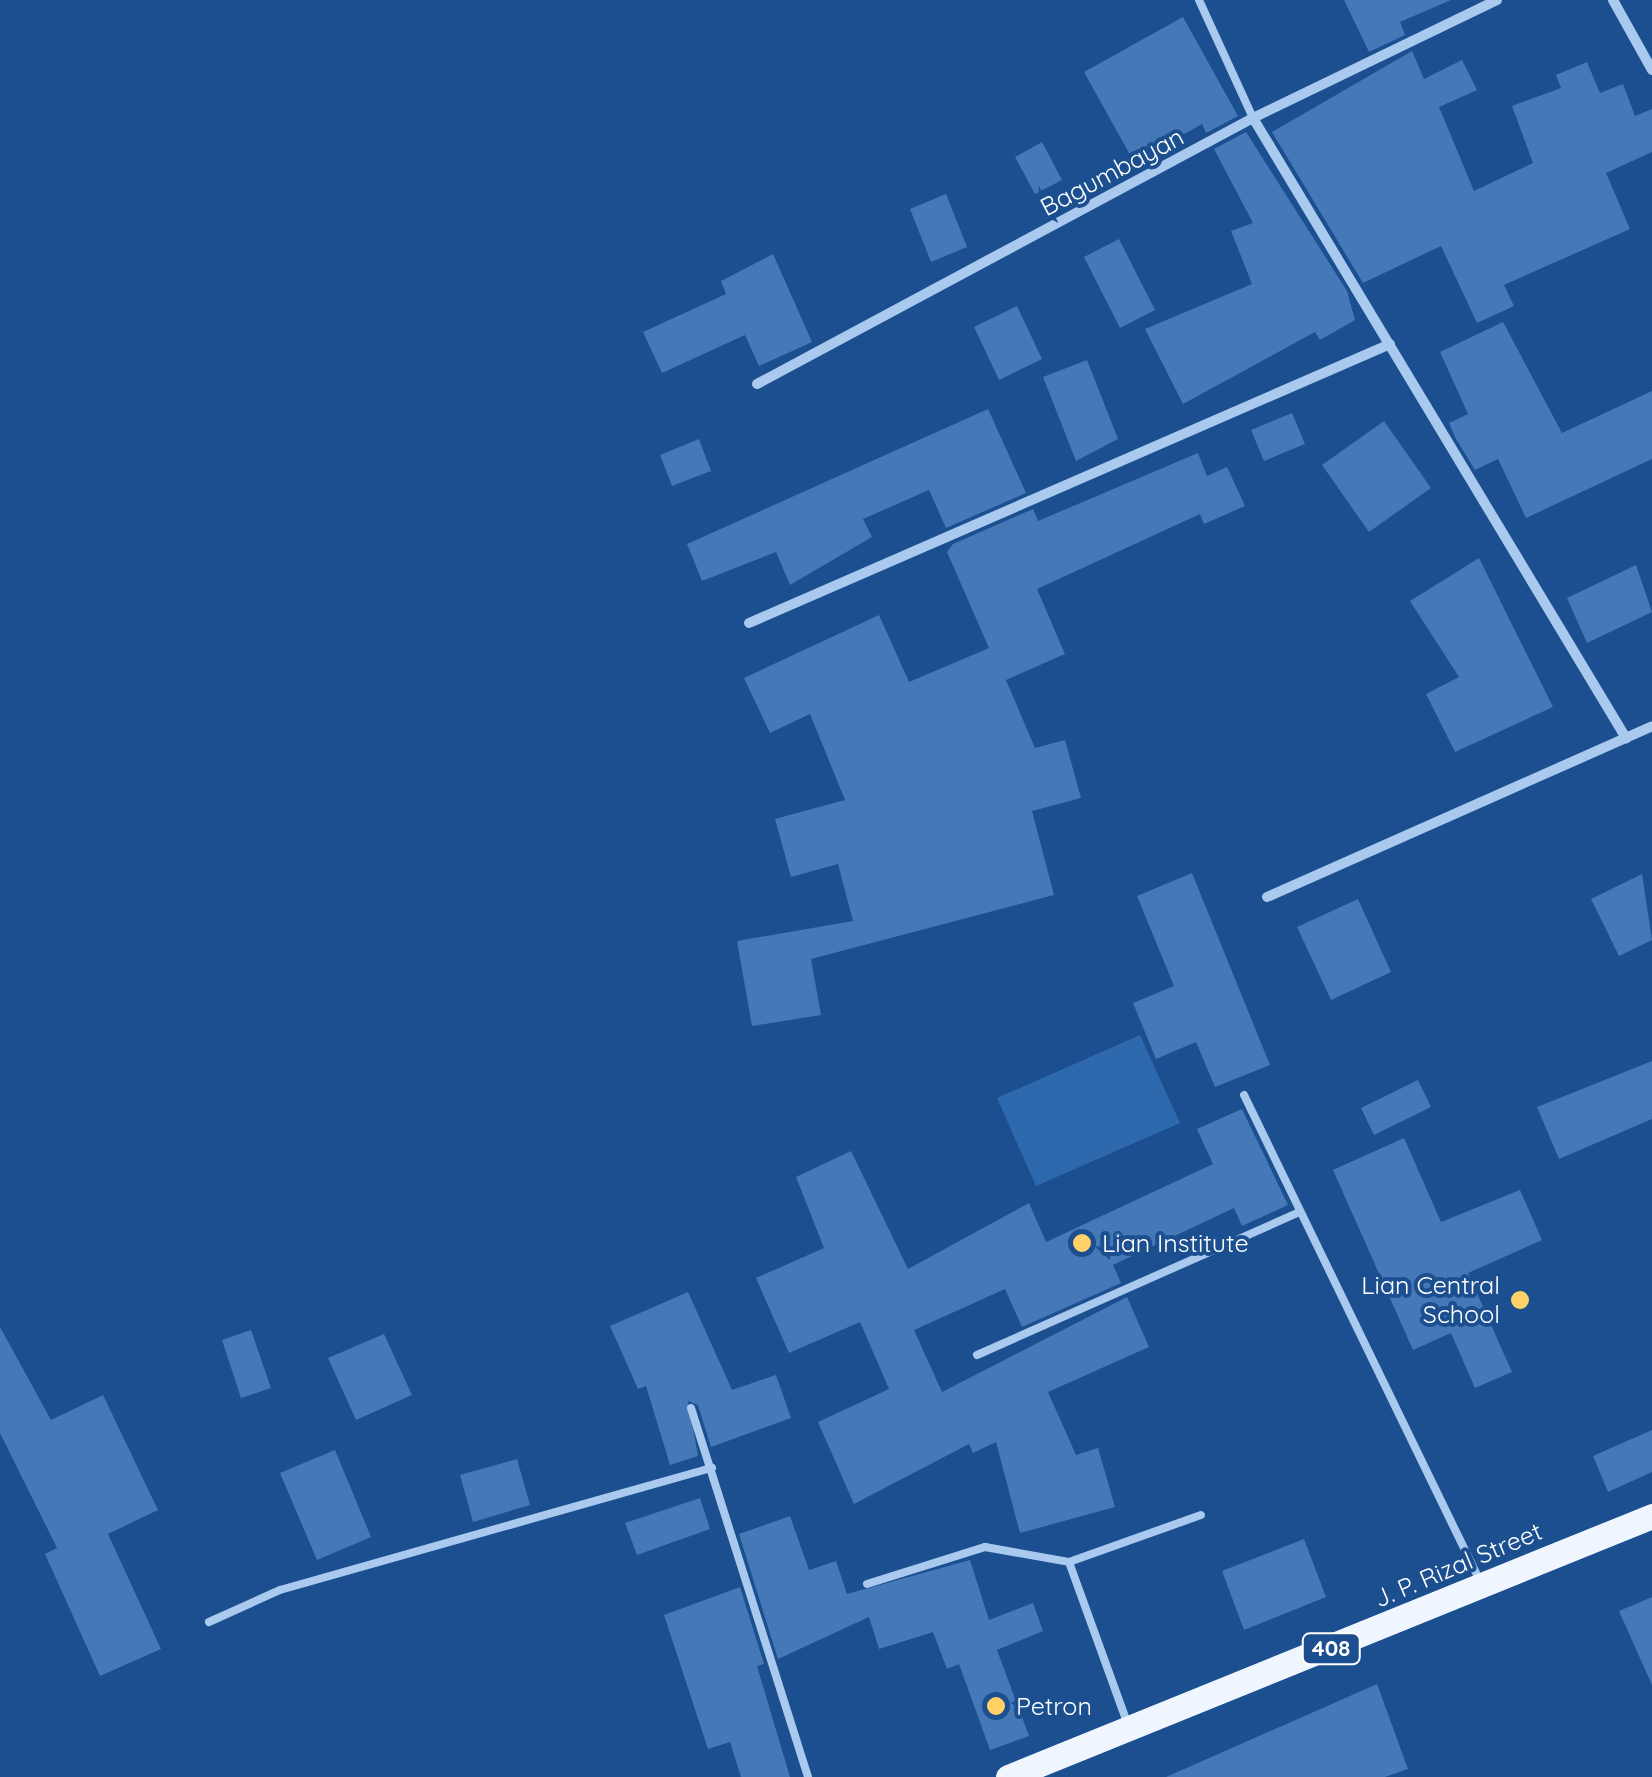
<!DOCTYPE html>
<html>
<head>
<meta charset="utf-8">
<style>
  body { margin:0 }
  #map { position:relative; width:1652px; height:1777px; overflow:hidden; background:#1b4f8f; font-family:Quicksand,sans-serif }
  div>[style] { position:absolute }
  .green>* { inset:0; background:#2e69ad }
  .building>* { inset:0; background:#4478b7 }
  .service>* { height:8px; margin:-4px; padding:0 4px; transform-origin:4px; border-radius:4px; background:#a9c9ee }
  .minor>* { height:10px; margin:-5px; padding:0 5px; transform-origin:5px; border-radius:5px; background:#a9c9ee }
  .primary>* { height:25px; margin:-12.5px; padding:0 12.5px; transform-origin:12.5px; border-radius:12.5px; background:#f0f6ff }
  .dots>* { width:28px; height:28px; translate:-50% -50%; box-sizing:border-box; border:5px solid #1b4f8f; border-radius:50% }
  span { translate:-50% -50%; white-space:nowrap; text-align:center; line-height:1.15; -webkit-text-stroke:8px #1b4f8f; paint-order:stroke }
  .shield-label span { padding:2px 8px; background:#1b4f8f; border:2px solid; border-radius:8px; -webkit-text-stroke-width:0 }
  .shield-label { font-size:22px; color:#fff; font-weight:700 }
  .street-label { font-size:25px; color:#fff }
  .poi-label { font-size:25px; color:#fff }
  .left { translate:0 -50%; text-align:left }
  .right { translate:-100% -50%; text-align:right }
</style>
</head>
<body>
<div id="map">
  <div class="green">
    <div style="clip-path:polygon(1140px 1035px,1180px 1123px,1036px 1186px,997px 1098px)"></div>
  </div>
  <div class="building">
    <div style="clip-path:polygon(1344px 0,1451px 0,1400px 22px,1405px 35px,1369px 52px)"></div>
    <div style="clip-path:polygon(1183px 17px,1238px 116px,1206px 133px,1202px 124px,1134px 162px,1084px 72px)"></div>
    <div style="clip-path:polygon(1412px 51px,1424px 79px,1462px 60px,1477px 90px,1439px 107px,1474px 191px,1533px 163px,1512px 106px,1561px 88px,1556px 75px,1587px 62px,1600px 93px,1623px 84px,1635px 116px,1652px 109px,1652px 152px,1606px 173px,1630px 229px,1504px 285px,1514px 306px,1477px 323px,1441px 246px,1363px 283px,1272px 132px)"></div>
    <div style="clip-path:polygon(1246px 132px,1347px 291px,1355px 320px,1320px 340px,1315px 332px,1183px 404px,1145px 329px,1252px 284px,1231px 231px,1253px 223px,1214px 149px)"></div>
    <div style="clip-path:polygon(1042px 142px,1062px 180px,1035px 194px,1015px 157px)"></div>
    <div style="clip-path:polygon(946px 194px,967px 247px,931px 262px,910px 209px)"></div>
    <div style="clip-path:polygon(1119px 239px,1155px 310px,1120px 328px,1084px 257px)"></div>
    <div style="clip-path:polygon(773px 254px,812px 342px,759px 366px,745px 335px,662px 373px,643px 332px,726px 294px,721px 281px)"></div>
    <div style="clip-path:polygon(1017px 306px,1042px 359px,999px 380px,974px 327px)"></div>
    <div style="clip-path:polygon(1503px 322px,1562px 433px,1652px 391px,1652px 459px,1526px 518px,1498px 459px,1475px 470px,1456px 439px,1449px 423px,1468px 414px,1440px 352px)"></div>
    <div style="clip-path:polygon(1087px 360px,1118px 439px,1076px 461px,1043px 377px)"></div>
    <div style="clip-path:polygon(988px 409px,1026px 493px,946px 528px,929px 490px,863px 519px,872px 537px,790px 585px,776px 552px,702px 581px,687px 544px)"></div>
    <div style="clip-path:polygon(1292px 413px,1305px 444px,1264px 461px,1251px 430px)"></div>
    <div style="clip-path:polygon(1384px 421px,1431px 488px,1369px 532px,1322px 465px)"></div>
    <div style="clip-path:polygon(699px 439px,711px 471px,672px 486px,660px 455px)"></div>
    <div style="clip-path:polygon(1198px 453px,1207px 476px,1227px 467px,1245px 506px,1204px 524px,1200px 514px,1037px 589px,1065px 654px,1006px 680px,1035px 748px,1065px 740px,1081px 798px,1032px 811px,1054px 895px,811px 959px,821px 1015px,752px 1026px,737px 941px,853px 921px,838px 864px,791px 877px,775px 819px,845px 800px,810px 714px,770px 733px,744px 678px,879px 615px,909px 682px,989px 648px,947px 552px,953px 544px,1033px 509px,1038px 521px)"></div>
    <div style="clip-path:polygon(1479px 558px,1553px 707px,1455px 752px,1426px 694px,1459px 677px,1410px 601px)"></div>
    <div style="clip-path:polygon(1636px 565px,1652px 612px,1587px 643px,1567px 598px)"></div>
    <div style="clip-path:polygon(1192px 873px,1270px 1065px,1215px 1087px,1196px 1042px,1156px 1059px,1133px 1003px,1174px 986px,1137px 896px)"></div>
    <div style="clip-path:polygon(1642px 874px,1652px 940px,1619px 956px,1591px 899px)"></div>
    <div style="clip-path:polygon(1358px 899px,1391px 972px,1331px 1000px,1297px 927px)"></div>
    <div style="clip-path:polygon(1652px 1061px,1652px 1119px,1559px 1159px,1537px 1107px)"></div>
    <div style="clip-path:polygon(1418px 1080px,1431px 1107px,1374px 1135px,1361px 1108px)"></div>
    <div style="clip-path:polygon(1242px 1109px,1288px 1205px,1242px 1226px,1234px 1208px,1113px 1265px,1121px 1283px,1022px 1327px,1005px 1289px,914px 1330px,942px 1392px,1127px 1297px,1149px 1347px,1048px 1392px,1076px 1455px,1098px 1448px,1115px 1507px,1020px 1533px,996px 1442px,973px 1453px,969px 1444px,854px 1504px,818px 1422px,889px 1389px,860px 1322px,789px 1353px,756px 1278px,824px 1248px,796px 1177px,851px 1151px,908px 1269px,1029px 1203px,1046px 1242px,1213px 1164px,1197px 1129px)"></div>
    <div style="clip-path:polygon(1404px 1138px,1441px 1222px,1520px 1190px,1542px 1240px,1468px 1273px,1512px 1372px,1475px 1388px,1451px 1333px,1413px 1350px,1333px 1170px)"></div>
    <div style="clip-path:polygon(688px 1292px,732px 1390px,776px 1375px,791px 1418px,711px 1447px,698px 1405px,688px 1401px,698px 1456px,670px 1465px,646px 1386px,638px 1389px,610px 1326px)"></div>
    <div style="clip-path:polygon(0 1327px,51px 1420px,103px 1395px,158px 1510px,108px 1534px,161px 1649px,100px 1676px,45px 1554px,57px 1548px,0 1433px)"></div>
    <div style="clip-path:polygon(251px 1330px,271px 1388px,241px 1398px,222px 1340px)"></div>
    <div style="clip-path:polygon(384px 1334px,412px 1395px,356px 1420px,328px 1358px)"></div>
    <div style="clip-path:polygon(1652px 1430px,1652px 1472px,1608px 1492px,1593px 1456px)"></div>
    <div style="clip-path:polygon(335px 1450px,371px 1537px,317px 1560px,280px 1473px)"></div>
    <div style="clip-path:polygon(517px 1459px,530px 1505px,473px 1522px,460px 1475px)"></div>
    <div style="clip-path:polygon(700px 1498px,710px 1529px,637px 1555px,625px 1523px)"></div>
    <div style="clip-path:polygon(790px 1516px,809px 1570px,836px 1561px,847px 1594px,970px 1560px,989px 1620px,1033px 1603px,1043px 1631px,997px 1650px,1029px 1736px,990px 1750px,959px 1664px,947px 1669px,933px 1632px,879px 1649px,869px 1617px,778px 1659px,739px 1534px)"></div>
    <div style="clip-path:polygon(1304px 1539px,1326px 1597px,1244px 1630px,1222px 1571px)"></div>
    <div style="clip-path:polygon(740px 1587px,764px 1664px,757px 1666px,790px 1777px,741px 1777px,730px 1742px,708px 1749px,664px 1615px)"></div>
    <div style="clip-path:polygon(1652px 1597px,1652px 1685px,1619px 1611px)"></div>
    <div style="clip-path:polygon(1377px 1684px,1408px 1769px,1385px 1777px,1166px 1777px)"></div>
  </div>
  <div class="service">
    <div style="left:1199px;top:0;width:130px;rotate:65.4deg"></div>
    <div style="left:1244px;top:1095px;width:540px;rotate:64.1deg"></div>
    <div style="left:977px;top:1355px;width:350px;rotate:-23.9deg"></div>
    <div style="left:691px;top:1408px;width:387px;rotate:72.4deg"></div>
    <div style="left:1069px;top:1562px;width:170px;rotate:70.1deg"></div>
    <div style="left:867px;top:1584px;width:124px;rotate:-17.4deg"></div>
    <div style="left:985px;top:1547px;width:85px;rotate:10.1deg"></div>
    <div style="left:1069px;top:1562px;width:140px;rotate:-19.6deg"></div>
    <div style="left:209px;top:1622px;width:78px;rotate:-24.3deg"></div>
    <div style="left:280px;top:1590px;width:449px;rotate:-15.8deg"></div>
  </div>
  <div class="minor">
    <div style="left:1613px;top:0;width:80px;rotate:60.9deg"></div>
    <div style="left:1253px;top:118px;width:724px;rotate:58.97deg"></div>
    <div style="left:757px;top:384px;width:563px;rotate:-28.2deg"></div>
    <div style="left:1253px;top:118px;width:271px;rotate:-25.8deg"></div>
    <div style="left:749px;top:623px;width:699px;rotate:-23.52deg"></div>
    <div style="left:1267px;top:897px;width:421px;rotate:-23.9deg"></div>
  </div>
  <div class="primary">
    <div style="left:1008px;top:1777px;width:695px;rotate:-22.06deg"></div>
  </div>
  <div class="dots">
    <div style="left:1082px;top:1243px;background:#ffd166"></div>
    <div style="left:1520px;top:1300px;background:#ffd166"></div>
    <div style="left:996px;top:1706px;background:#ffd166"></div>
  </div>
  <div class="shield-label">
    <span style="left:1331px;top:1649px">408</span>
  </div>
  <div class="street-label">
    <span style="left:1112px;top:172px;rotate:-28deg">Bagumbayan</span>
    <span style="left:1458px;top:1565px;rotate:-23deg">J. P. Rizal Street</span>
  </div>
  <div class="poi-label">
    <span class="left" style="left:1102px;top:1243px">Lian Institute</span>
    <span class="right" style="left:1500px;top:1300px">Lian Central<br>School</span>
    <span class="left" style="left:1016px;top:1706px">Petron</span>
  </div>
</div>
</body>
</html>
